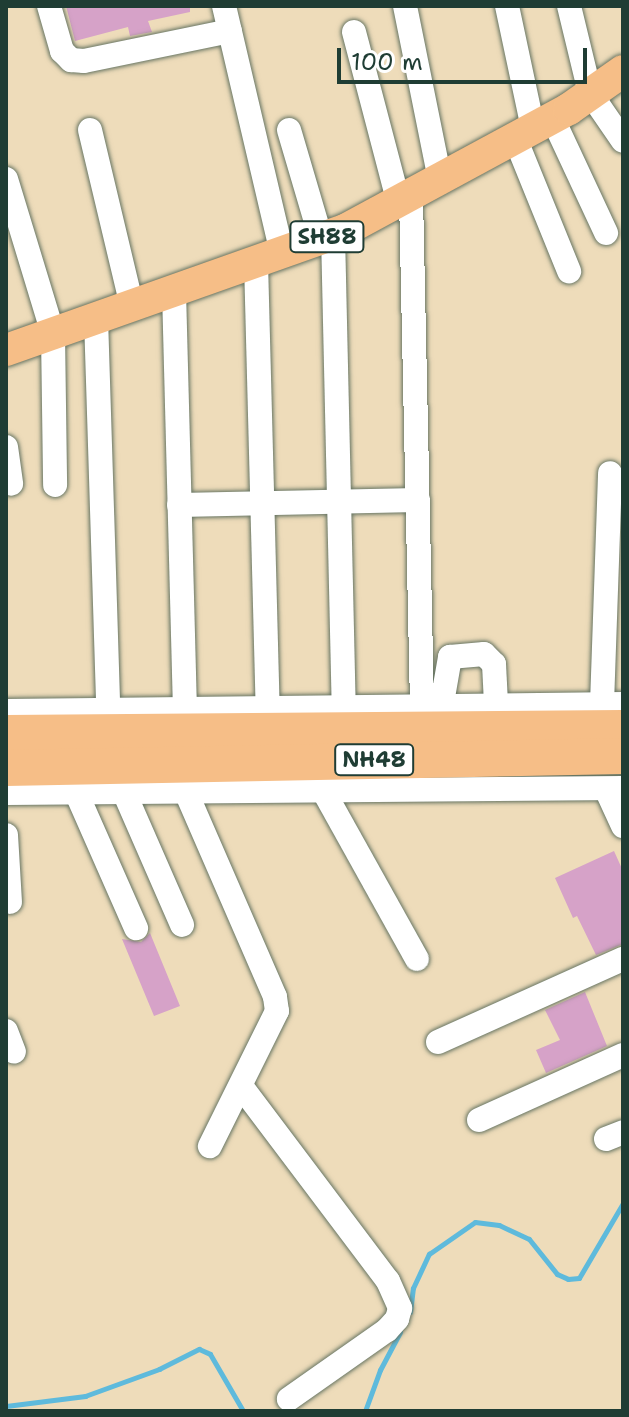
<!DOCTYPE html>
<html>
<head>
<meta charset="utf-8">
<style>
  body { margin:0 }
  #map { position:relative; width:629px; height:1417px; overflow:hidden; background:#eedcba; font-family:"Shantell Sans",sans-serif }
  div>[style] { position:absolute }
  .stream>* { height:5px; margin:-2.5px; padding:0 2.5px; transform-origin:2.5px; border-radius:2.5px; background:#5ebadc }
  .building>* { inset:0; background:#d6a2c8 }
  .roads { filter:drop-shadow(0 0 2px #677563) drop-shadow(0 0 2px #677563) }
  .minor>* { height:24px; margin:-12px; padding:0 12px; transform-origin:12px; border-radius:12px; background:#fff }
  .major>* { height:32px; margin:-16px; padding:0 16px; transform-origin:16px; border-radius:16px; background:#f6be87 }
  .highway>* { height:36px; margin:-18px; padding:0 18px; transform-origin:18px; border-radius:18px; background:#f6be87 }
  span { translate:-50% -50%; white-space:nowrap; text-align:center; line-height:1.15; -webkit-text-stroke:7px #fff; paint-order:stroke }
  .shield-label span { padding:2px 6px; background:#fff; border:2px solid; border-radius:6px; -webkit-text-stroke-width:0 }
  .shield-label { font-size:22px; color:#1f3d34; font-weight:700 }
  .frame { position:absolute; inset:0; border:8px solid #1f3d34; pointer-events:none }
  .scale { position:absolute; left:337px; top:48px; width:250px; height:36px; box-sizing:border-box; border:4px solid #1f3d34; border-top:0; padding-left:10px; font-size:24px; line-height:28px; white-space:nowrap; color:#1f3d34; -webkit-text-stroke:6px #fff; paint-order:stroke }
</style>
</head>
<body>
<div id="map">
  <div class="stream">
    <div style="left:410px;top:1312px;width:24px;rotate:-83deg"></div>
    <div style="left:413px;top:1288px;width:38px;rotate:-65deg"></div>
    <div style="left:429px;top:1254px;width:56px;rotate:-34.8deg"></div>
    <div style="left:475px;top:1222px;width:24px;rotate:7deg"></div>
    <div style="left:499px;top:1225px;width:33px;rotate:25deg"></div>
    <div style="left:529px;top:1239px;width:45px;rotate:51.3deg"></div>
    <div style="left:557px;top:1274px;width:12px;rotate:24deg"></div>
    <div style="left:568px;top:1279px;width:11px;rotate:-5deg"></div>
    <div style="left:579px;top:1278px;width:87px;rotate:-59.6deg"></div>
    <div style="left:6px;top:1406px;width:80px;rotate:-7.2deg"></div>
    <div style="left:85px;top:1396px;width:79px;rotate:-20deg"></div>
    <div style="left:159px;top:1369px;width:45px;rotate:-26.6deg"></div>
    <div style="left:199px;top:1349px;width:12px;rotate:24deg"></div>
    <div style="left:210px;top:1354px;width:66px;rotate:59.9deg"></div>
    <div style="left:365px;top:1411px;width:44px;rotate:-69.9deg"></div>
    <div style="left:380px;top:1370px;width:43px;rotate:-62.2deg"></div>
  </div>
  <div class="building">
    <div style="clip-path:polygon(66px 6px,190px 6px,190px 12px,148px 21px,152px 32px,130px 36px,128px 27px,75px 41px)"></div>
    <div style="clip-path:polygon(614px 851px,623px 871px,623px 944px,596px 955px,577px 916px,573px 918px,555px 878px)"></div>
    <div style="clip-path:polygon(150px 933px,180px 1006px,154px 1016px,122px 939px,141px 942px)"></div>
    <div style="clip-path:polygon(585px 992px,607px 1046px,546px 1073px,536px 1050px,560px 1040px,545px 1010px)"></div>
  </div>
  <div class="roads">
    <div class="minor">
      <div style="left:49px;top:6px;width:47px;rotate:73.9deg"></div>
      <div style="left:62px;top:51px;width:13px;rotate:45deg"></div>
      <div style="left:71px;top:60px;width:13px;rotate:4deg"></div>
      <div style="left:84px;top:61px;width:149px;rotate:-11.6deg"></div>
      <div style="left:224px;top:6px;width:254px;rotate:76.8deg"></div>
      <div style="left:405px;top:6px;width:177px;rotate:78.6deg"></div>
      <div style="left:507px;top:6px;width:125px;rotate:78deg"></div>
      <div style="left:569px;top:6px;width:89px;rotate:76.4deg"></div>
      <div style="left:590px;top:93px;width:58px;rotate:55.5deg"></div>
      <div style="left:354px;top:32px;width:177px;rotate:75.3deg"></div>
      <div style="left:552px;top:117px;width:128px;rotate:65deg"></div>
      <div style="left:90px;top:130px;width:181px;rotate:76.6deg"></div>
      <div style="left:289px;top:130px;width:114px;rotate:73.6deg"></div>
      <div style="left:515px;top:138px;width:144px;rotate:67.9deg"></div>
      <div style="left:6px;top:179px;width:162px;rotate:73.1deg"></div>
      <div style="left:53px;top:334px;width:151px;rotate:89.2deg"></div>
      <div style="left:411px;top:197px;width:509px;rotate:88.76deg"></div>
      <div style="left:333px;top:234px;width:473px;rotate:88.7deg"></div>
      <div style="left:256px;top:262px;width:446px;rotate:88.5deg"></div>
      <div style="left:174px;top:291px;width:418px;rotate:88.5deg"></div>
      <div style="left:96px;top:318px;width:392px;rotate:88.2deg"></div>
      <div style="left:6px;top:447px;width:37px;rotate:82deg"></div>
      <div style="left:179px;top:505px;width:239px;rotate:-1.2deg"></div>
      <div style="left:442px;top:703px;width:47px;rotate:-80.1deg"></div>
      <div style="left:450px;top:657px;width:34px;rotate:-5deg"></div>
      <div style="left:484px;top:654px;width:14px;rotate:45deg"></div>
      <div style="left:494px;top:664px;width:40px;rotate:87.1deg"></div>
      <div style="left:602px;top:704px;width:231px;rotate:-88deg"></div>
      <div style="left:6px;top:711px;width:617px;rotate:-0.65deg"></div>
      <div style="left:606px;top:789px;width:41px;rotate:65.3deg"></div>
      <div style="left:76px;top:792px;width:149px;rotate:66.2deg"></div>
      <div style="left:124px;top:792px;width:145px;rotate:66.4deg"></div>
      <div style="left:186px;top:792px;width:223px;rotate:66.5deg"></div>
      <div style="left:275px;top:997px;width:14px;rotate:82deg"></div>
      <div style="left:277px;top:1011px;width:151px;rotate:116.4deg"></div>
      <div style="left:324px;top:792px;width:191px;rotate:60.9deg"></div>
      <div style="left:6px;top:793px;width:617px;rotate:-0.46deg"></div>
      <div style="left:6px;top:835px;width:67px;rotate:86.6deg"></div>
      <div style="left:6px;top:1031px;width:22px;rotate:69deg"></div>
      <div style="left:438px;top:1042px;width:203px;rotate:-24.2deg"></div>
      <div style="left:241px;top:1086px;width:244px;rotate:53deg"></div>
      <div style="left:388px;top:1281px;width:30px;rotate:66deg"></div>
      <div style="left:400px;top:1308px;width:11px;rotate:105deg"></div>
      <div style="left:397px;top:1319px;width:15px;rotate:132deg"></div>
      <div style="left:387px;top:1330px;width:120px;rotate:144.9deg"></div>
      <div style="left:479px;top:1120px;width:158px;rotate:-24.3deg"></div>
      <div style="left:606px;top:1139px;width:18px;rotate:-22deg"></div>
    </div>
    <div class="major">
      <div style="left:6px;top:350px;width:362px;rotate:-19.5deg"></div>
      <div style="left:347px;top:229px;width:252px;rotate:-28.4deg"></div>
      <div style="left:569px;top:109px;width:66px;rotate:-35.1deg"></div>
    </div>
    <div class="highway">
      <div style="left:6px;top:733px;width:617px;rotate:-0.46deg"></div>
      <div style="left:6px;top:768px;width:617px;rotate:-1.11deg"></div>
    </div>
  </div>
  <div class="shield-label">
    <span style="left:327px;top:237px">SH88</span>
    <span style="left:374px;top:760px">NH48</span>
  </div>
  <div class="frame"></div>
  <div class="scale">100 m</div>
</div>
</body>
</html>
